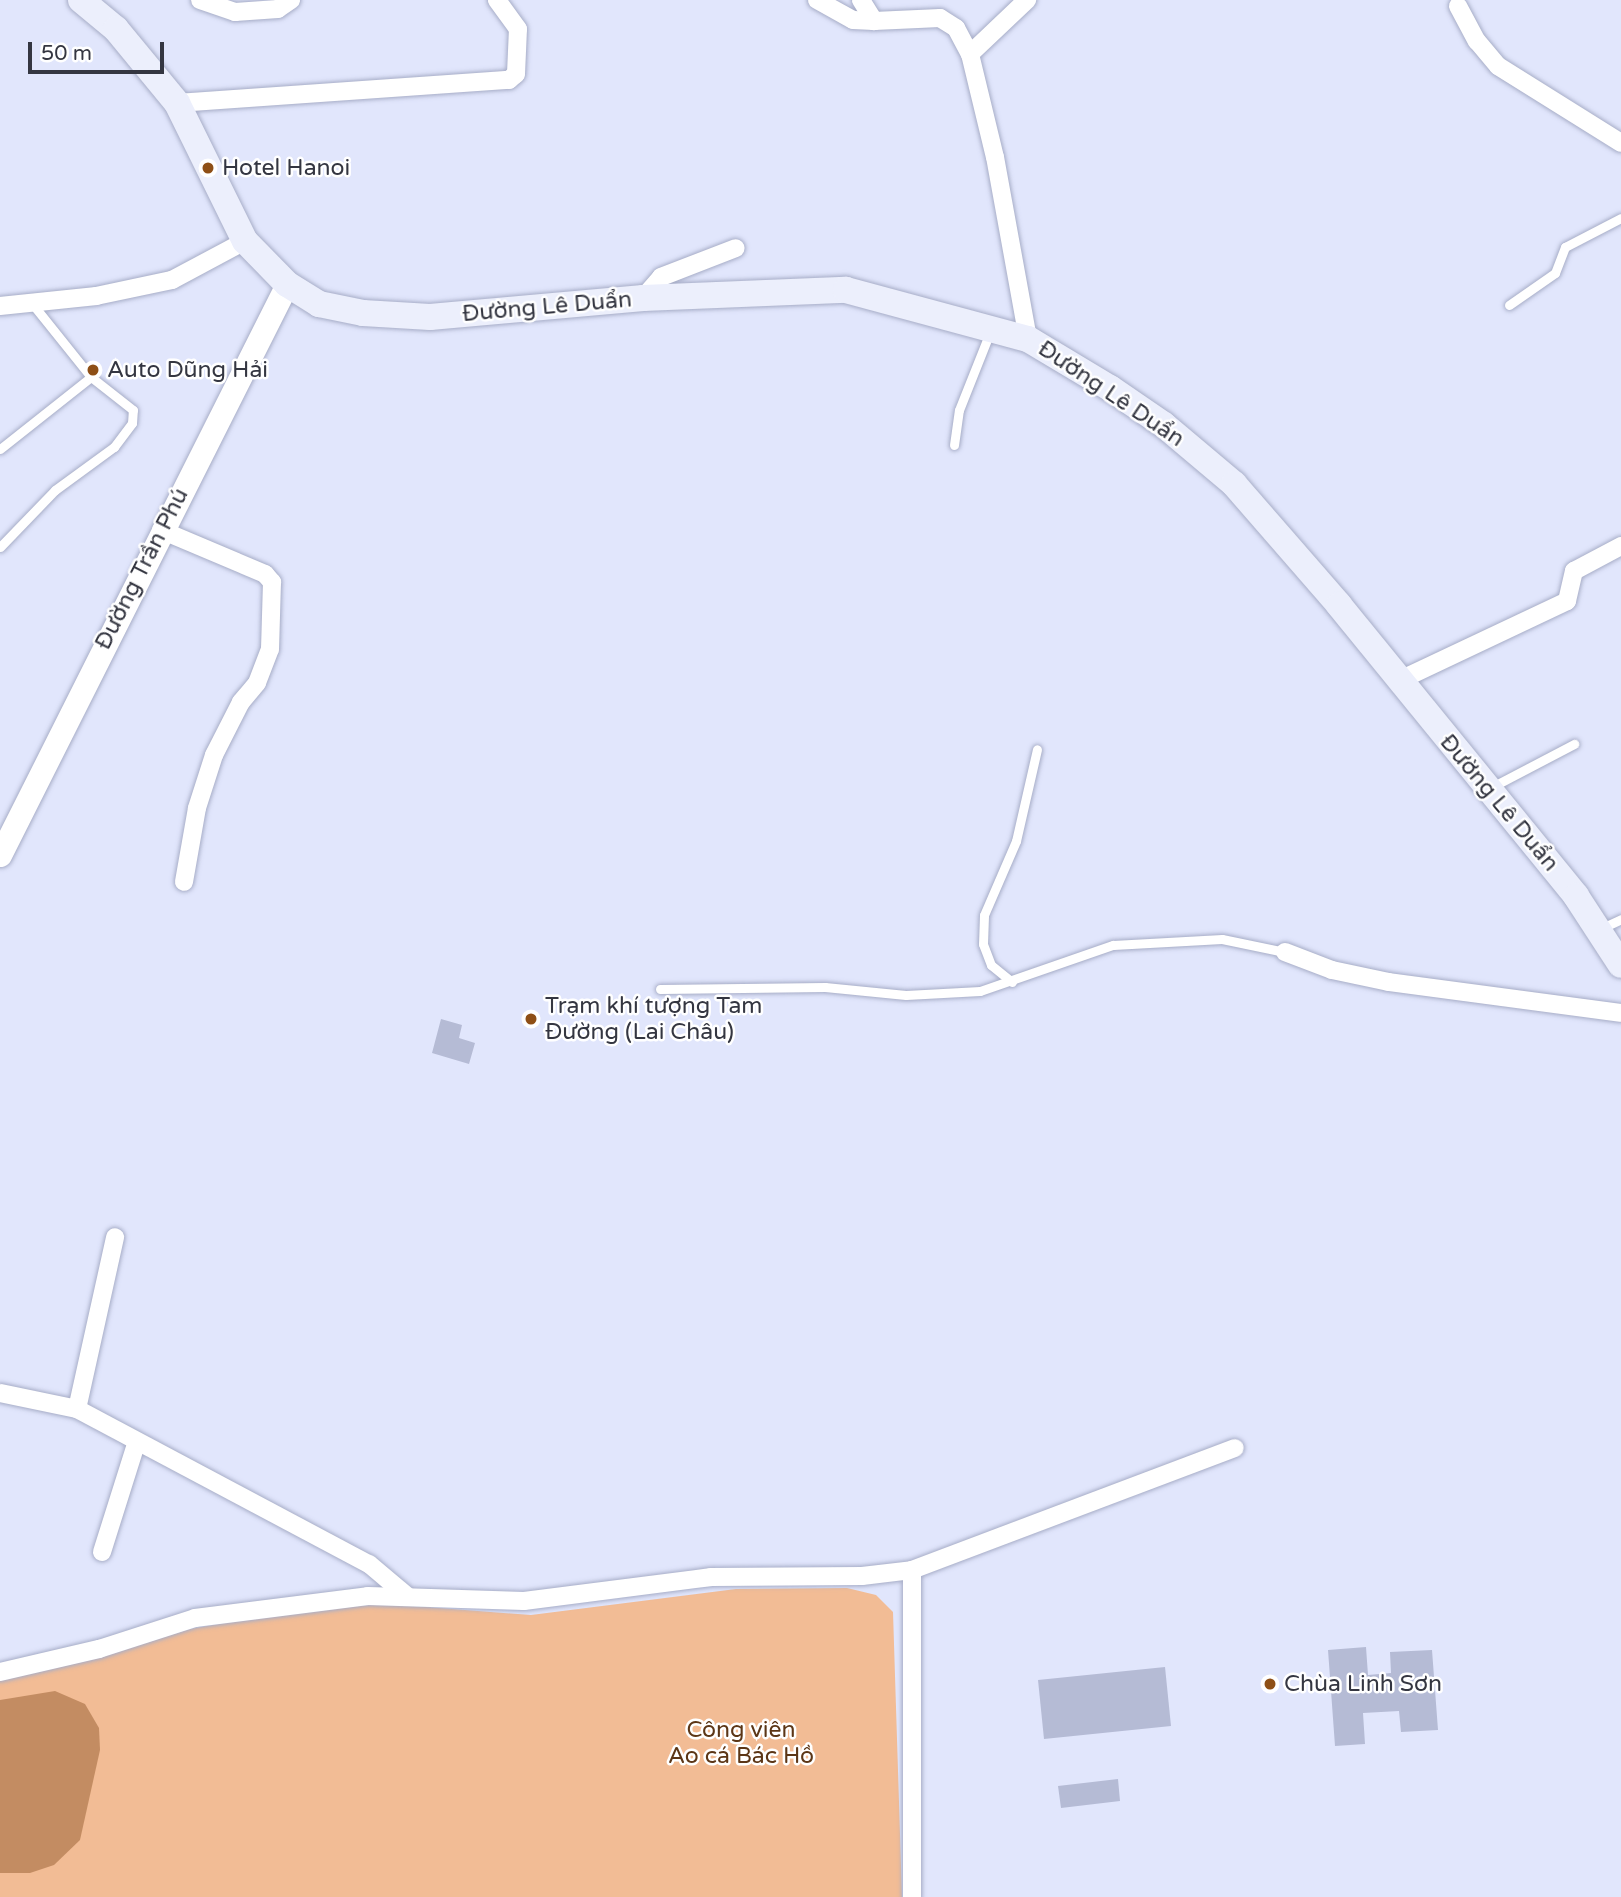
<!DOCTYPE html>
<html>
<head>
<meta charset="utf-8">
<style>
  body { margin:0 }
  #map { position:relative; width:1621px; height:1897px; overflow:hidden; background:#e1e6fc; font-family:"Varela Round",sans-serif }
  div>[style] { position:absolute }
  .green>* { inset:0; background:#f2bc95 }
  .water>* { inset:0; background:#c38c62 }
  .building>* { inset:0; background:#b5bbd5 }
  .roads { filter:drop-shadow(0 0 2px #a7adc7) drop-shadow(0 0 2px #a7adc7) }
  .service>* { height:9px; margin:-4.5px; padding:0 4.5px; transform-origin:4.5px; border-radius:4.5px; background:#fff }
  .minor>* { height:18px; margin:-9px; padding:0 9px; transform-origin:9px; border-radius:9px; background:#fff }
  .tertiary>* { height:23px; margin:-11.5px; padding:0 11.5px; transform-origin:11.5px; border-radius:11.5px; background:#fff }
  .secondary>* { height:26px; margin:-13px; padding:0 13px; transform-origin:13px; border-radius:13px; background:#eceffc }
  .dots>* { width:19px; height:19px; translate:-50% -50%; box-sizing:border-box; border:4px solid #fff; border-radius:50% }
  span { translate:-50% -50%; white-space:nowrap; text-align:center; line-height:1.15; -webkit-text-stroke:5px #fff; paint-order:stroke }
  .poi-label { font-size:23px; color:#343641 }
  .left { translate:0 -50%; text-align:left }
  .street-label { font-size:23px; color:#343641 }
  .park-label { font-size:23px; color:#5c3616 }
  .scale { position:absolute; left:28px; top:42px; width:136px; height:32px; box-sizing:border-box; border:4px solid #343641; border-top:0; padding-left:9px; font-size:21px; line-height:24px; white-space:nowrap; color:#343641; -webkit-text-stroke:5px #fff; paint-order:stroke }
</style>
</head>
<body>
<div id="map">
  <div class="green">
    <div style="clip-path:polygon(847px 1588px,876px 1595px,893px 1612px,902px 1897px,0 1897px,0 1680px,86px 1661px,190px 1629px,299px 1610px,387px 1604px,531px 1615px,736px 1589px)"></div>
  </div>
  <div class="water">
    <div style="clip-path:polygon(55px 1691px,85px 1704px,99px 1728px,100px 1750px,80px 1840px,54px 1865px,30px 1873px,0 1873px,0 1700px)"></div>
  </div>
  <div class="building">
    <div style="clip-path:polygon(441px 1019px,462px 1025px,459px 1038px,475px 1043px,469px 1064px,432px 1053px)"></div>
    <div style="clip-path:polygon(1366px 1647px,1368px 1675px,1391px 1673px,1390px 1652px,1432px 1650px,1438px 1730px,1401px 1732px,1399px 1711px,1363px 1713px,1365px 1744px,1335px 1746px,1328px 1650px)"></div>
    <div style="clip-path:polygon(1165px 1667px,1171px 1726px,1044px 1739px,1038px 1680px)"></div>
    <div style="clip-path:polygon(1118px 1779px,1120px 1801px,1061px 1808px,1058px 1786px)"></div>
  </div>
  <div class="roads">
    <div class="service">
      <div style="left:1509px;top:305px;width:56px;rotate:-34.8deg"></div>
      <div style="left:1555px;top:273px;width:28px;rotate:-69deg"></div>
      <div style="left:1565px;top:247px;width:63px;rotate:-27.4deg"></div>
      <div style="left:954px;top:445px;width:35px;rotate:-82deg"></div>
      <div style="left:959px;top:410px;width:84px;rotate:-68.3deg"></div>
      <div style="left:0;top:449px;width:116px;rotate:-38.4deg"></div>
      <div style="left:0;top:547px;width:79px;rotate:-46deg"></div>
      <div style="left:55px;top:490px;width:73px;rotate:-36.1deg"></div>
      <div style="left:114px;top:447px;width:30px;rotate:-53deg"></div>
      <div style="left:132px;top:423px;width:13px;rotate:-86deg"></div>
      <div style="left:133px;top:410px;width:53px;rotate:-141.8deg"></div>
      <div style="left:91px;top:377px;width:96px;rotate:-128.7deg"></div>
      <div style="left:1492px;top:787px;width:93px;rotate:-27.7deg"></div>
      <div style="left:1600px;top:929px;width:23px;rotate:-25deg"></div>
      <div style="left:1012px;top:982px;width:27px;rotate:-141deg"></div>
      <div style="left:991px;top:965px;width:22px;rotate:-111deg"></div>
      <div style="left:983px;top:944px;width:29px;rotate:-88deg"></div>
      <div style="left:984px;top:915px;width:81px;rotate:-66.6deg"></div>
      <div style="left:1016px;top:841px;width:94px;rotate:-77.1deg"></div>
      <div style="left:660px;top:989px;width:165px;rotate:-0.7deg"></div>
      <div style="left:825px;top:987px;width:81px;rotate:5.6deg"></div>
      <div style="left:906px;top:995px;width:74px;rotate:-3.1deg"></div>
      <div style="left:980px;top:991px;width:141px;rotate:-19.1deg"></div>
      <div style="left:1113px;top:945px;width:109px;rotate:-3.2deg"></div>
      <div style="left:1222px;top:939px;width:64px;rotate:11.7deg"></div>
    </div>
    <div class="minor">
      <div style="left:200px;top:0;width:37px;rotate:19deg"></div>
      <div style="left:235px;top:12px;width:43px;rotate:-4deg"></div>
      <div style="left:278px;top:9px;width:16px;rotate:-35deg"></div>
      <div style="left:817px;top:0;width:41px;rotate:29.1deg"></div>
      <div style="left:853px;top:20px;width:21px;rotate:3deg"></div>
      <div style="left:861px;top:0;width:25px;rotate:58deg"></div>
      <div style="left:874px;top:21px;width:66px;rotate:-2.6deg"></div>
      <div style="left:940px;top:18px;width:19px;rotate:32deg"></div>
      <div style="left:956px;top:28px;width:30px;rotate:62deg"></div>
      <div style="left:970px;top:54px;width:106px;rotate:76.4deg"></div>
      <div style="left:995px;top:157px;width:185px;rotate:79.7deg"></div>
      <div style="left:1458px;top:6px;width:40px;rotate:62deg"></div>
      <div style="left:1477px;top:41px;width:33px;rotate:50deg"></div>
      <div style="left:1498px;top:66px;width:145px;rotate:32deg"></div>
      <div style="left:970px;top:54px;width:79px;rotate:-43.5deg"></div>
      <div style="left:177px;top:103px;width:333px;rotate:-4deg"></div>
      <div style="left:509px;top:80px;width:9px;rotate:-41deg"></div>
      <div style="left:516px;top:74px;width:45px;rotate:-87.5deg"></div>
      <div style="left:518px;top:29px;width:36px;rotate:-126deg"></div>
      <div style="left:643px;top:298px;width:28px;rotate:-49deg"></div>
      <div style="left:661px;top:277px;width:80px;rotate:-21.1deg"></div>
      <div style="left:0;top:306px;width:97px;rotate:-5.9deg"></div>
      <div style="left:96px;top:296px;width:78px;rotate:-11.9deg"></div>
      <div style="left:172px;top:280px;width:83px;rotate:-28.1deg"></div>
      <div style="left:161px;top:530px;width:113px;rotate:22.9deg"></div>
      <div style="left:265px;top:574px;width:11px;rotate:49deg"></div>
      <div style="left:272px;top:582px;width:67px;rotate:91.7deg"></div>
      <div style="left:270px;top:649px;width:36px;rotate:111deg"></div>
      <div style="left:257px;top:683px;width:25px;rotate:130deg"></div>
      <div style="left:241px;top:702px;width:59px;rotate:117deg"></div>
      <div style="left:214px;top:755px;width:56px;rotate:107.8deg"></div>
      <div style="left:197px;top:808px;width:75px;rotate:100deg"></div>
      <div style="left:1398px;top:681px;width:187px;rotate:-25.3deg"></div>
      <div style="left:1567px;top:601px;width:31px;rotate:-77deg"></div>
      <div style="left:1574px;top:571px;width:53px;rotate:-28deg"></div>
      <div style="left:1285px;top:952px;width:50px;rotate:21deg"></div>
      <div style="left:1332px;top:970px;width:58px;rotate:11.9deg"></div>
      <div style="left:1389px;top:982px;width:234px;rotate:7.6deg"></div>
      <div style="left:0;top:1393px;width:79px;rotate:11.7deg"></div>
      <div style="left:77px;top:1409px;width:331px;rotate:28deg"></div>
      <div style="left:369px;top:1564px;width:50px;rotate:40.1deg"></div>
      <div style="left:77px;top:1409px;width:176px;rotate:-77.5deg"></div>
      <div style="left:102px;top:1552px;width:116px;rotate:-72.5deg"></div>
      <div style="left:0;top:1672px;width:102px;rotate:-13.1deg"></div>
      <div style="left:99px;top:1649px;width:101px;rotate:-17.9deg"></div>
      <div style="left:195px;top:1618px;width:174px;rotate:-7.2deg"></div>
      <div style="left:368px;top:1596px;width:156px;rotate:1.8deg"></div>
      <div style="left:524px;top:1601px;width:189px;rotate:-7.3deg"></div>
      <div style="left:711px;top:1577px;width:151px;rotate:-0.4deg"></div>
      <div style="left:862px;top:1576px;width:50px;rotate:-6.8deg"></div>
      <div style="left:912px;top:1570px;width:345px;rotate:-20.7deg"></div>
      <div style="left:912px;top:1897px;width:327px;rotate:-90deg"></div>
    </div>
    <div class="tertiary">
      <div style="left:0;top:855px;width:639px;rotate:-63.31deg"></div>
    </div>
    <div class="secondary">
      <div style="left:81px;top:0;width:45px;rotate:39.6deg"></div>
      <div style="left:116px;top:29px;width:96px;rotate:50.5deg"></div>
      <div style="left:177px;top:103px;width:154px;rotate:63.8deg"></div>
      <div style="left:245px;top:241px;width:60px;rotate:45.7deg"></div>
      <div style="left:287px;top:284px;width:38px;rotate:32deg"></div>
      <div style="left:319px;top:304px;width:45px;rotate:11.6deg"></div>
      <div style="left:363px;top:313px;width:67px;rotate:3.4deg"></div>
      <div style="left:430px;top:317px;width:214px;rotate:-5.1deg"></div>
      <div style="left:643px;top:298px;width:203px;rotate:-2.3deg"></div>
      <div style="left:846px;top:290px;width:188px;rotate:15.1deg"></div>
      <div style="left:1028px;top:339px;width:96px;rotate:30.9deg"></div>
      <div style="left:1110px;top:388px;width:65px;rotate:34.4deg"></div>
      <div style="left:1164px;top:425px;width:92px;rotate:40.1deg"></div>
      <div style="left:1234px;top:484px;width:160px;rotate:49deg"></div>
      <div style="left:1339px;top:605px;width:375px;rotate:50.8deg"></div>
      <div style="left:1576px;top:896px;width:82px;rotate:56.9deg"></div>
    </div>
  </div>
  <div class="dots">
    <div style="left:208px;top:168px;background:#8e4f16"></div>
    <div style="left:93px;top:370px;background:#8e4f16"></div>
    <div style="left:531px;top:1019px;background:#8e4f16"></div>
    <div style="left:1270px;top:1684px;background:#8e4f16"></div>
  </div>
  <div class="poi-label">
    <span class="left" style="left:222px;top:168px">Hotel Hanoi</span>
    <span class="left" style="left:107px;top:370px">Auto Dũng Hải</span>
    <span class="left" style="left:545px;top:1019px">Trạm khí tượng Tam<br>Đường (Lai Châu)</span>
    <span class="left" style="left:1284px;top:1684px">Chùa Linh Sơn</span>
  </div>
  <div class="street-label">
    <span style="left:547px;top:307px;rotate:-5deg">Đường Lê Duẩn</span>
    <span style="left:1111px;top:394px;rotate:34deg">Đường Lê Duẩn</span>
    <span style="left:142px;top:569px;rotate:-63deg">Đường Trần Phú</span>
    <span style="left:1499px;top:803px;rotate:50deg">Đường Lê Duẩn</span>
  </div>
  <div class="park-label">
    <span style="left:741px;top:1743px">Công viên<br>Ao cá Bác Hồ</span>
  </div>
  <div class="scale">50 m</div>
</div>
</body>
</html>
